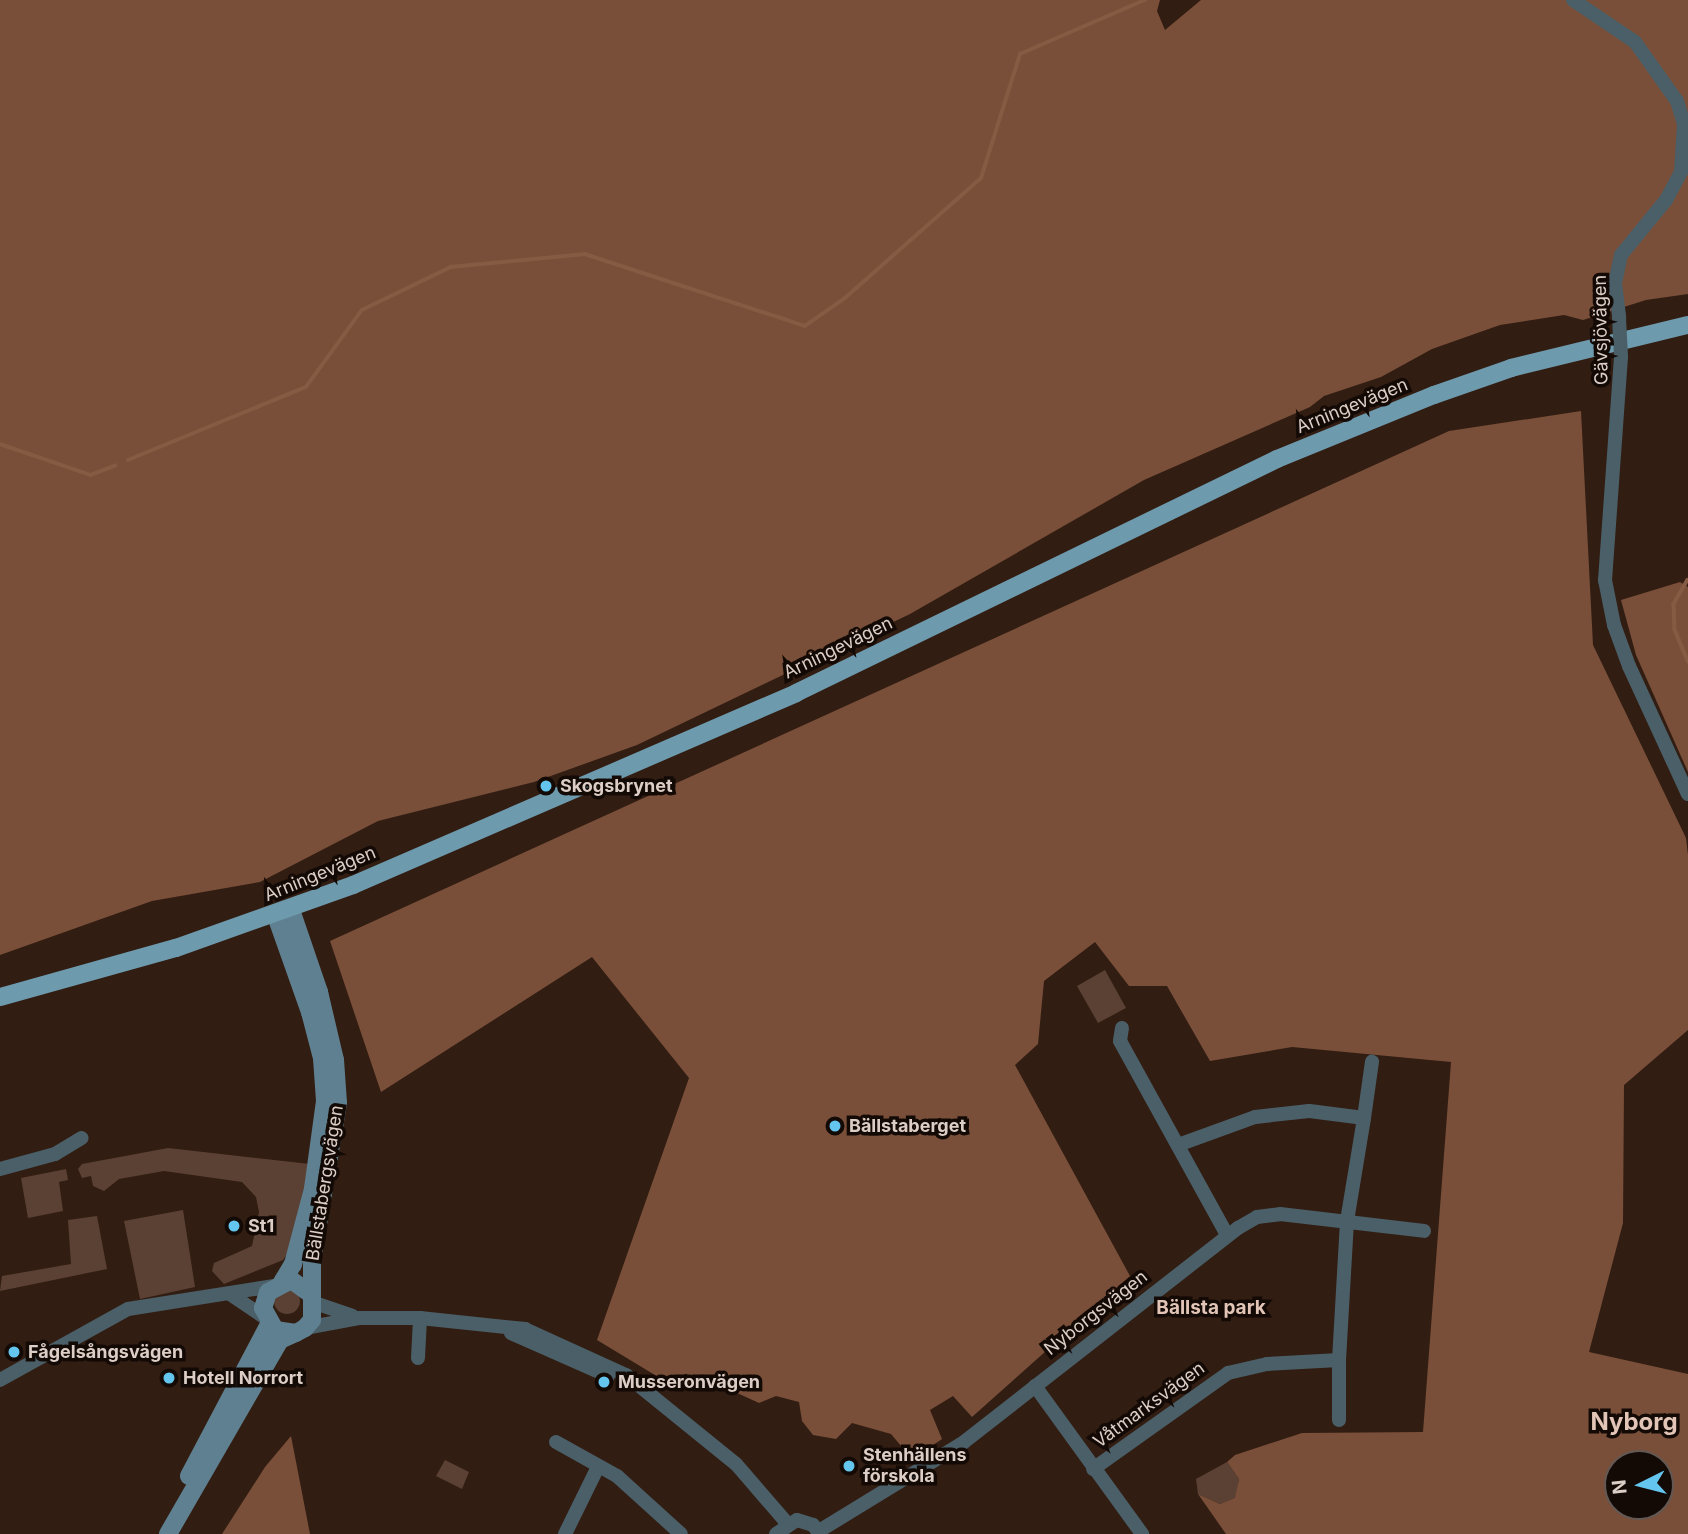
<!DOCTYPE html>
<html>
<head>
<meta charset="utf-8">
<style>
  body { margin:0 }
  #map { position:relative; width:1688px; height:1534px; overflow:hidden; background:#321d12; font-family:Inter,sans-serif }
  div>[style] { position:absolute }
  .green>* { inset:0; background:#5a4134 }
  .round { border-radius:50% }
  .forest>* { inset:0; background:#794f39 }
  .stream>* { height:3.5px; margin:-1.75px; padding:0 1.75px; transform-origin:1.75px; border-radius:1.75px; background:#865b44 }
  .street>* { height:14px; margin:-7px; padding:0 7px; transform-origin:7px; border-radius:7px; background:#4a5f68 }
  .secondary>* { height:18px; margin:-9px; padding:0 9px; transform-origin:9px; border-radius:9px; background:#5f8090 }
  .primary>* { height:18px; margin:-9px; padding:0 9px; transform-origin:9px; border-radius:9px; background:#6e9aae }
  .street-bridge>* { height:14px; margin:-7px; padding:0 7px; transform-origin:7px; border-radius:7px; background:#4a5f68 }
  .dots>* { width:19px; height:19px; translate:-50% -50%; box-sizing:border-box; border:4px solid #130a06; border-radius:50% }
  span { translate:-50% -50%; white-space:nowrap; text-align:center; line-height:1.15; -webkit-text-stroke:7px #130a06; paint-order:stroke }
  .street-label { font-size:18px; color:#dccec6 }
  .poi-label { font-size:18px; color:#dccec6; font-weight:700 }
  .left { translate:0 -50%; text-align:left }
  .neighbourhood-label { font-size:19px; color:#e2c5b6; font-weight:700 }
  .district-label { font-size:24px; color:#e2c5b6; font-weight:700 }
  .north { position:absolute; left:1604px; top:1450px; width:70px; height:70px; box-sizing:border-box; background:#130a06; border:2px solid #635853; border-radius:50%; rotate:264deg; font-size:19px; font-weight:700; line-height:28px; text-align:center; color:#dccec6 }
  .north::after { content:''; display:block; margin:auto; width:24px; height:32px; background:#64c5ee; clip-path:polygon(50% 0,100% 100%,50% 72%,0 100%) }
</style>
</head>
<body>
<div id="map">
  <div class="green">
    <div style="clip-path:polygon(1105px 970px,1126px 1008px,1098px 1023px,1077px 986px)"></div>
    <div style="clip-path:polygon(168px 1148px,310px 1164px,291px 1248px,283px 1260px,224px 1284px,212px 1271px,214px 1263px,252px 1246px,259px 1212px,256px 1197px,242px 1182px,164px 1171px,119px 1179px,104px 1191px,93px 1186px,91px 1176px,82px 1178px,78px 1169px,82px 1164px)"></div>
    <div style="clip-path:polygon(66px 1169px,68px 1180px,59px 1182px,63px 1211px,28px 1218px,21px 1178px)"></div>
    <div style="clip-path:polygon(183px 1210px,195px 1287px,140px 1299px,124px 1221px)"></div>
    <div style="clip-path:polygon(97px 1216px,107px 1269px,0 1291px,2px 1276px,71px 1264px,68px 1220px)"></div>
    <div class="round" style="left:274px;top:1288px;width:26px;height:26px"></div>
    <div style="clip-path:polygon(445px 1460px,469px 1472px,462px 1489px,436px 1476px)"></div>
    <div style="clip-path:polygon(1227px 1462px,1239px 1479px,1236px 1498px,1220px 1504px,1198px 1494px,1196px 1479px)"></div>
  </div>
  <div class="forest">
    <div style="clip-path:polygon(0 0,1160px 0,1157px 11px,1165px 30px,1201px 0,1688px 0,1688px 294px,1646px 300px,1583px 320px,1564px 315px,1500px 325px,1432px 349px,1381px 377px,1324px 396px,1310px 407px,1144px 480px,910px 614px,637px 745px,534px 782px,378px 821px,260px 882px,152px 901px,0 955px)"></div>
    <div style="clip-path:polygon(evenodd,1581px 411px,1593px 645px,1686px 838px,1688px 855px,1688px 1030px,1624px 1085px,1623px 1223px,1589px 1352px,1688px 1374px,1688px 1534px,1226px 1534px,1198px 1494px,1220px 1504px,1235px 1498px,1239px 1479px,1227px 1462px,1235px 1455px,1302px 1433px,1423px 1432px,1451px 1062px,1292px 1047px,1210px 1061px,1167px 986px,1129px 986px,1095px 942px,1044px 981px,1038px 1044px,1015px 1065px,1130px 1276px,972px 1417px,953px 1396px,930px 1410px,942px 1439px,912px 1459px,891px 1434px,852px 1423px,836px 1439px,813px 1435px,802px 1421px,799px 1402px,776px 1396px,759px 1403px,700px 1376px,678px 1389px,597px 1340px,689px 1078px,592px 957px,381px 1092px,330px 941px,1449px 431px,1581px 411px,1618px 1464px,1660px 1464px,1660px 1506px,1618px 1506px,1618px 1464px)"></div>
    <div style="clip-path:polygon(1680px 582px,1688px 587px,1688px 772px,1636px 655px,1621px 600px)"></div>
    <div style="clip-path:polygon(291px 1436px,310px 1534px,222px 1534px,265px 1467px)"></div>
  </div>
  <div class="stream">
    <div style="left:0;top:444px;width:96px;rotate:18.8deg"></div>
    <div style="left:91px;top:475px;width:26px;rotate:-21deg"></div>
    <div style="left:128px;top:460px;width:192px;rotate:-22.3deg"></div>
    <div style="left:306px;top:387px;width:95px;rotate:-54deg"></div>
    <div style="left:362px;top:310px;width:99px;rotate:-25.8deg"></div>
    <div style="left:451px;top:267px;width:135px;rotate:-5.5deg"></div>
    <div style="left:585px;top:254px;width:231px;rotate:18.1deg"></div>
    <div style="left:805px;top:326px;width:49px;rotate:-35deg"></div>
    <div style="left:845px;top:298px;width:181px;rotate:-41.4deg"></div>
    <div style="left:981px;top:178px;width:130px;rotate:-72.5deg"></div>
    <div style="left:1020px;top:54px;width:136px;rotate:-23.4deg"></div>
    <div style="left:1688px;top:580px;width:28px;rotate:120deg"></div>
    <div style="left:1674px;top:604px;width:26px;rotate:88deg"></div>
    <div style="left:1675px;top:630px;width:34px;rotate:67deg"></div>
  </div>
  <div class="street">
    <div style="left:1573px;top:0;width:75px;rotate:34.1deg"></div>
    <div style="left:1635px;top:42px;width:72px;rotate:54.6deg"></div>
    <div style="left:1677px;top:101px;width:24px;rotate:73deg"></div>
    <div style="left:1684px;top:124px;width:48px;rotate:93.6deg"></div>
    <div style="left:1681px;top:172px;width:32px;rotate:118deg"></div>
    <div style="left:1666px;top:200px;width:71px;rotate:129.3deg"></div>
    <div style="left:1621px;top:255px;width:29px;rotate:102deg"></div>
    <div style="left:1615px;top:283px;width:35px;rotate:83deg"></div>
    <div style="left:1621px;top:357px;width:224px;rotate:94.1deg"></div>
    <div style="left:1605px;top:580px;width:46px;rotate:78.7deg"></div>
    <div style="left:1614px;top:625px;width:44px;rotate:69.9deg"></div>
    <div style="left:1629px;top:666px;width:141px;rotate:65.3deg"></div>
    <div style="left:1122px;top:1028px;width:13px;rotate:99deg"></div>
    <div style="left:1120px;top:1041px;width:222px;rotate:61.1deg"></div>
    <div style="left:1364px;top:1118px;width:57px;rotate:-81.9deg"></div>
    <div style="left:0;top:1169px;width:57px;rotate:-15.3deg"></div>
    <div style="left:55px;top:1154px;width:31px;rotate:-31deg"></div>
    <div style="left:230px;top:1294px;width:41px;rotate:34.1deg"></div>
    <div style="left:315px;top:1303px;width:39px;rotate:19deg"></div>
    <div style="left:305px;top:1328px;width:56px;rotate:-10.3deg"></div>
    <div style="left:360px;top:1318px;width:60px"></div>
    <div style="left:420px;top:1318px;width:106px;rotate:6deg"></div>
    <div style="left:525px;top:1329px;width:111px;rotate:24.5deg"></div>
    <div style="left:626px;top:1375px;width:141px;rotate:39deg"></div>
    <div style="left:736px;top:1464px;width:78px;rotate:49.2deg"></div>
    <div style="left:511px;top:1333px;width:106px;rotate:23.9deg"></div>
    <div style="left:418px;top:1358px;width:40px;rotate:-87.1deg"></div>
    <div style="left:1339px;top:1360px;width:60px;rotate:90deg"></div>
    <div style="left:0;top:1380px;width:146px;rotate:-29deg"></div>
    <div style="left:128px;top:1309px;width:148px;rotate:-9deg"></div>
    <div style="left:1035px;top:1386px;width:183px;rotate:54.1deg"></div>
    <div style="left:556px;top:1442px;width:70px;rotate:29.1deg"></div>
    <div style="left:617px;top:1476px;width:86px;rotate:42.2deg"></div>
    <div style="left:1093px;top:1469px;width:166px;rotate:-35.4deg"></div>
    <div style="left:1228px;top:1373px;width:40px;rotate:-13deg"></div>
    <div style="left:1267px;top:1364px;width:72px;rotate:-3.2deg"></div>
    <div style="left:1339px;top:1360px;width:139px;rotate:-86.7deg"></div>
    <div style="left:1347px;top:1221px;width:104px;rotate:-80.6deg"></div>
    <div style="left:1364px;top:1118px;width:55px;rotate:-172.7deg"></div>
    <div style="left:1309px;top:1111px;width:54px;rotate:173.7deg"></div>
    <div style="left:1255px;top:1117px;width:82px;rotate:160deg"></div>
    <div style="left:819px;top:1531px;width:170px;rotate:-31.5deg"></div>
    <div style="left:964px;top:1442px;width:348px;rotate:-38deg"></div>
    <div style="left:1238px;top:1228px;width:22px;rotate:-30deg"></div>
    <div style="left:1257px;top:1217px;width:23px;rotate:-7deg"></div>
    <div style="left:1280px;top:1214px;width:145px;rotate:6.7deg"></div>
    <div style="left:565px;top:1534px;width:75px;rotate:-63.8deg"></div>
    <div style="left:776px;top:1534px;width:25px;rotate:-34deg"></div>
    <div style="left:797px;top:1520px;width:17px;rotate:17deg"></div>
    <div style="left:813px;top:1525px;width:11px;rotate:52deg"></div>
  </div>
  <div class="secondary">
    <div style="left:291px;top:910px;width:87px;rotate:71.1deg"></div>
    <div style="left:319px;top:992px;width:70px;rotate:76.8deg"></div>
    <div style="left:335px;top:1060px;width:43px;rotate:86deg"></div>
    <div style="left:338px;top:1103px;width:159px;rotate:99.4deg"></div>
    <div style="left:312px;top:1260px;width:35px;rotate:90deg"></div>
    <div style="left:276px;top:916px;width:102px;rotate:70.5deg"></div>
    <div style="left:310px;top:1012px;width:48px;rotate:75.4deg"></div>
    <div style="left:322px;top:1058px;width:43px;rotate:86deg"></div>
    <div style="left:325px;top:1101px;width:89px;rotate:97.8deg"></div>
    <div style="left:313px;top:1189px;width:78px;rotate:104.9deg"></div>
    <div style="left:293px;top:1264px;width:21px;rotate:121deg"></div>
    <div style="left:189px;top:1476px;width:172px;rotate:-62.2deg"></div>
    <div style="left:168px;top:1534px;width:224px;rotate:-60deg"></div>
    <div style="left:280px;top:1340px;width:17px;rotate:-24deg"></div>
    <div style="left:296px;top:1333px;width:10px;rotate:-29deg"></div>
    <div style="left:305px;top:1328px;width:11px;rotate:-49deg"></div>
    <div style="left:312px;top:1320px;width:25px;rotate:-90deg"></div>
    <div style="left:312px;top:1295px;width:26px;rotate:-144deg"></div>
    <div style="left:291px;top:1280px;width:26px;rotate:152deg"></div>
    <div style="left:268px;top:1292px;width:17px;rotate:107deg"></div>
    <div style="left:263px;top:1308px;width:25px;rotate:61deg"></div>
    <div style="left:275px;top:1330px;width:21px;rotate:8deg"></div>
  </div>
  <div class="primary">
    <div style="left:0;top:997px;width:183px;rotate:-15.6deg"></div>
    <div style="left:176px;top:948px;width:188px;rotate:-19.6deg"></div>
    <div style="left:353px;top:885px;width:483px;rotate:-23.4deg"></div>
    <div style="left:796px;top:693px;width:535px;rotate:-25.94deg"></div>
    <div style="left:1277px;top:459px;width:170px;rotate:-22.2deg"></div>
    <div style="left:1434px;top:395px;width:82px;rotate:-19.3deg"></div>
    <div style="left:1511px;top:368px;width:182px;rotate:-13.7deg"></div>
  </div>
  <div class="street-bridge">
    <div style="left:1619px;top:318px;width:39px;rotate:87deg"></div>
  </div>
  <div class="dots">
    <div style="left:546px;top:786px;background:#64c5ee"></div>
    <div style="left:835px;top:1126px;background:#64c5ee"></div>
    <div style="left:234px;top:1226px;background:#64c5ee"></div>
    <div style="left:14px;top:1352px;background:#64c5ee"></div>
    <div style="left:169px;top:1378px;background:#64c5ee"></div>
    <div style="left:604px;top:1382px;background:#64c5ee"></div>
    <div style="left:849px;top:1466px;background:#64c5ee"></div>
  </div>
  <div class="street-label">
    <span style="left:1601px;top:330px;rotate:-91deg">Gävsjövägen</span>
    <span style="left:1352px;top:406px;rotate:-22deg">Arningevägen</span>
    <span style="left:838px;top:648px;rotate:-26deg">Arningevägen</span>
    <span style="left:320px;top:874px;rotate:-22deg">Arningevägen</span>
    <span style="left:325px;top:1183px;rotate:-81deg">Bällstabergsvägen</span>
    <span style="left:1096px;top:1313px;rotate:-38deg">Nyborgsvägen</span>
    <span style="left:1149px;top:1405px;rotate:-36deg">Våtmarksvägen</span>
  </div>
  <div class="poi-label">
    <span class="left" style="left:560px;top:786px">Skogsbrynet</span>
    <span class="left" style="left:849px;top:1126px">Bällstaberget</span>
    <span class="left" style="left:248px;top:1226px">St1</span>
    <span class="left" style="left:28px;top:1352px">Fågelsångsvägen</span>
    <span class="left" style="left:183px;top:1378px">Hotell Norrort</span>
    <span class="left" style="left:618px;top:1382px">Musseronvägen</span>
    <span class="left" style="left:863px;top:1466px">Stenhällens<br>förskola</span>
  </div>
  <div class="neighbourhood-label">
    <span style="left:1211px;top:1308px">Bällsta park</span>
  </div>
  <div class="district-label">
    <span style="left:1634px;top:1422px">Nyborg</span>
  </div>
  <div class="north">N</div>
</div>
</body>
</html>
